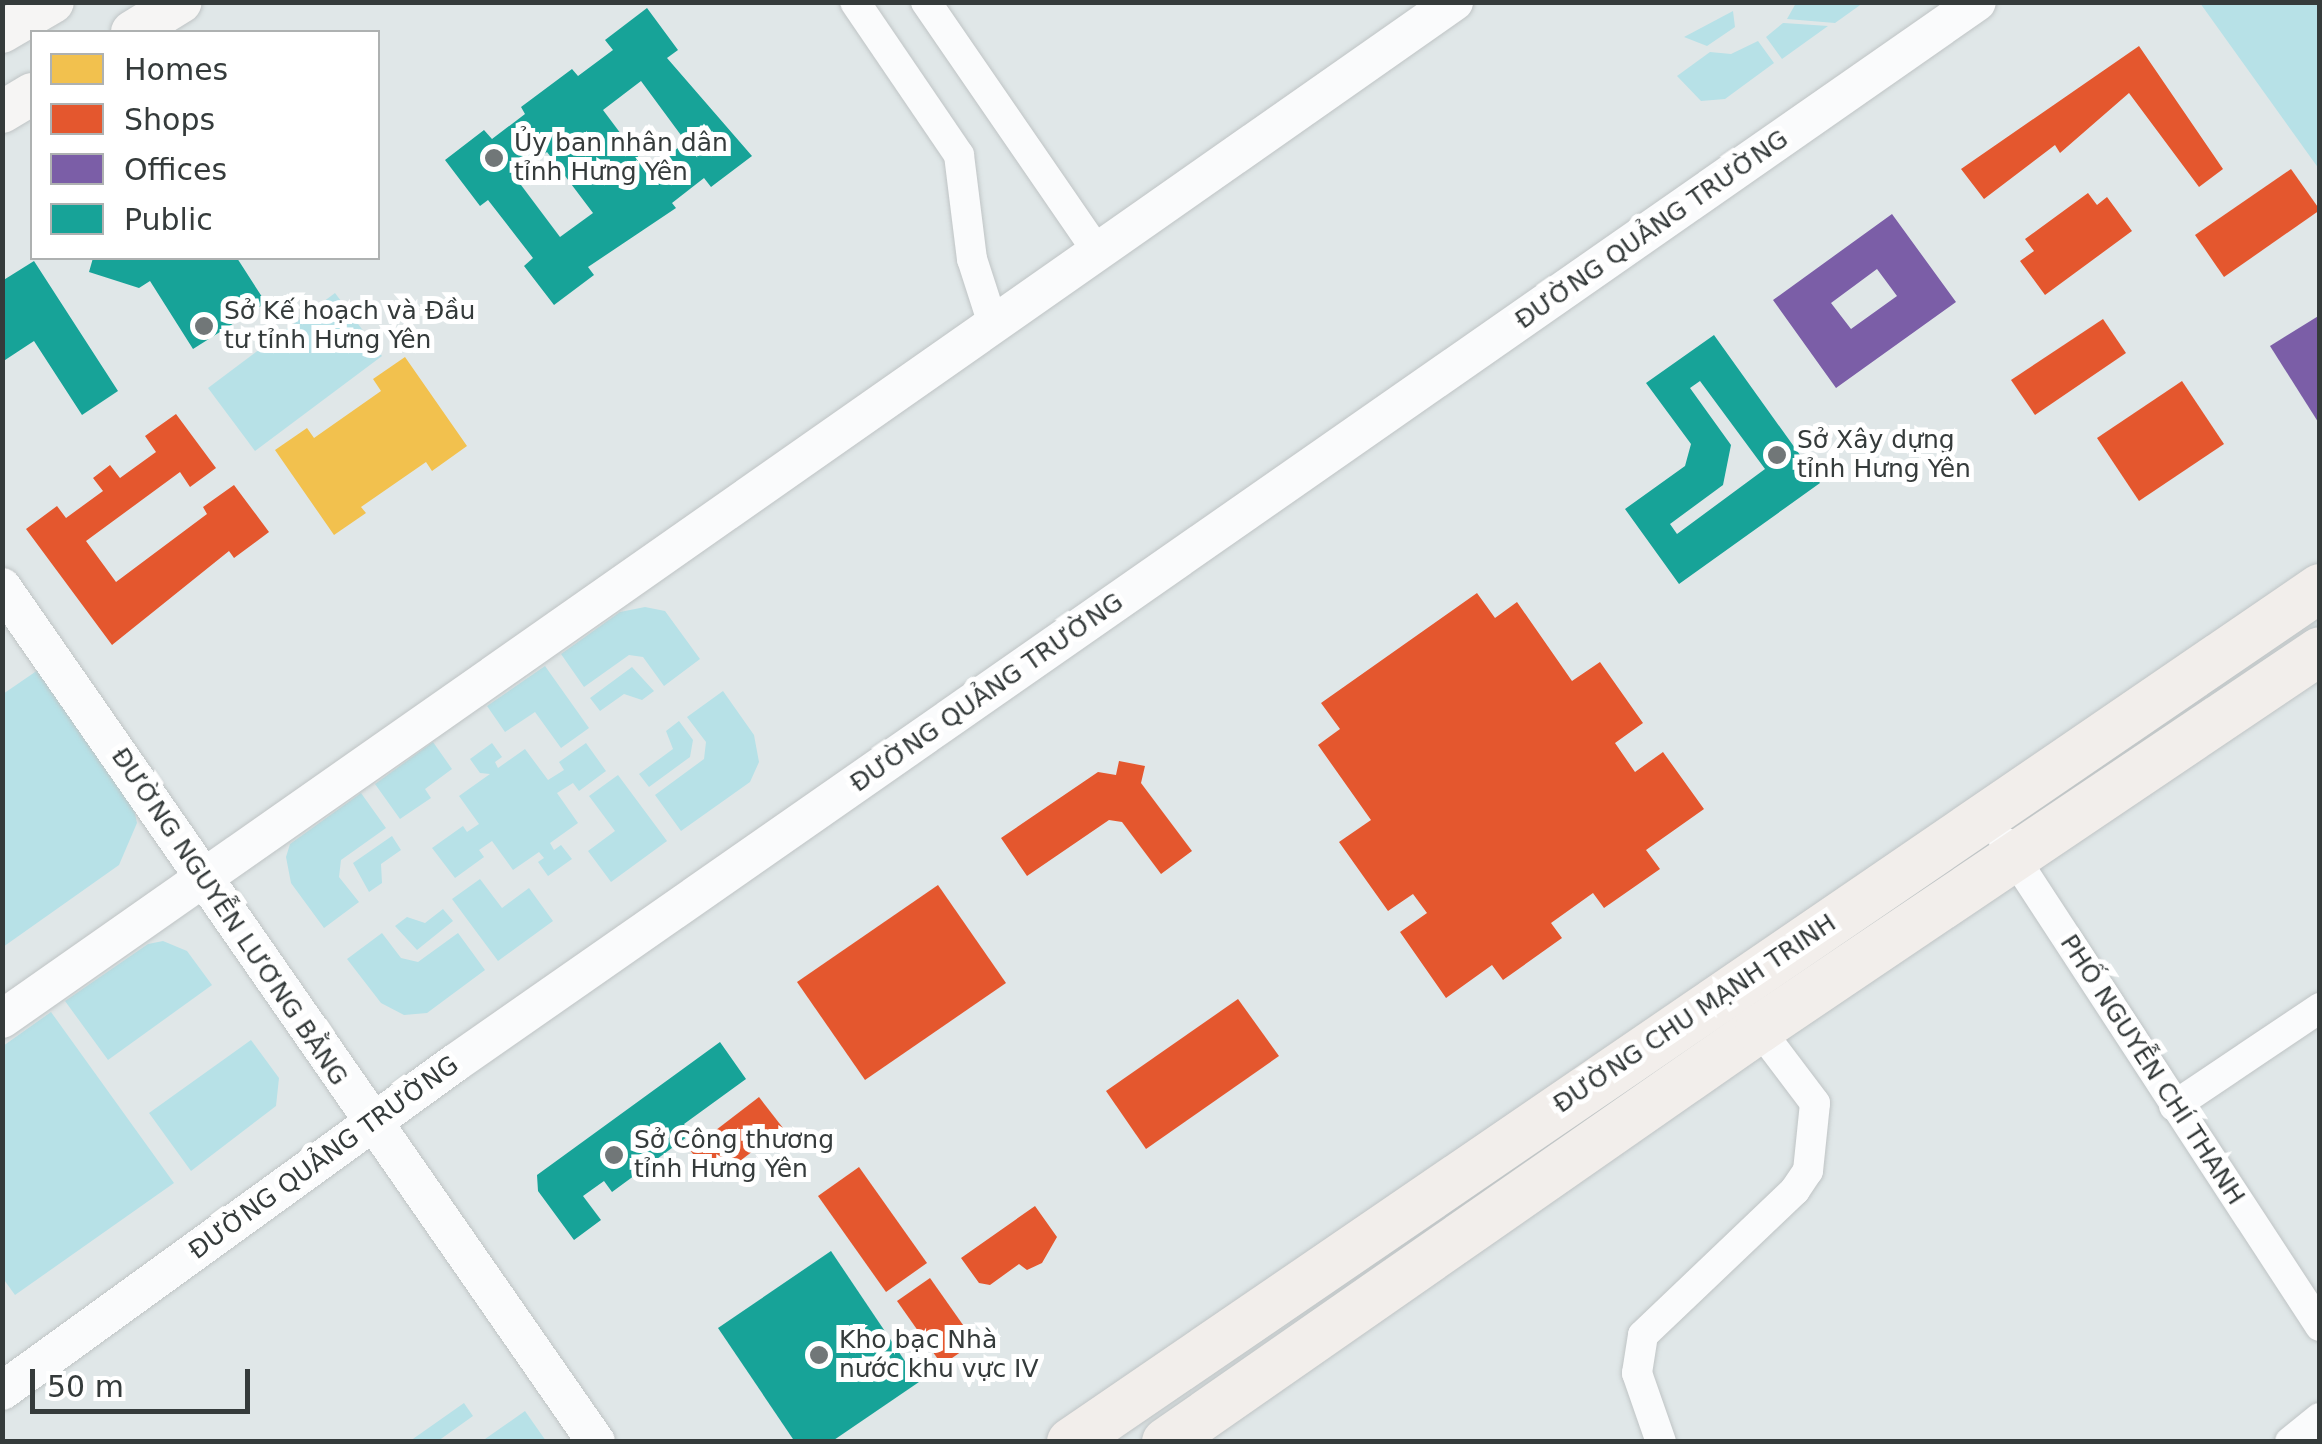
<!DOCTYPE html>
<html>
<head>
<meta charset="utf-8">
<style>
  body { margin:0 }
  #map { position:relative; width:2322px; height:1444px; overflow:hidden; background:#e0e7e8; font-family:"DejaVu Sans",sans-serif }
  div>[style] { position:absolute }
  .green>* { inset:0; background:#b7e1e7 }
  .homes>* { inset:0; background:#f2c14e }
  .shops>* { inset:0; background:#e4572e }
  .offices>* { inset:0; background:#7b5ea7 }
  .public>* { inset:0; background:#17a398 }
  .roads { filter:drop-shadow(0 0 2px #bfc4c5) drop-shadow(0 0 2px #bfc4c5) }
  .minor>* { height:30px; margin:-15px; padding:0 15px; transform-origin:15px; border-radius:15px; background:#fafbfc }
  .tertiary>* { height:38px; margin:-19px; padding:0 19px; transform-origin:19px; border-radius:19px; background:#fafbfc }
  .secondary>* { height:42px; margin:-21px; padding:0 21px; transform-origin:21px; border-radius:21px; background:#f6f5f4 }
  .primary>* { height:48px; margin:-24px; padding:0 24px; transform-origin:24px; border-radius:24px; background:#f2eeeb }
  .dots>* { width:28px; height:28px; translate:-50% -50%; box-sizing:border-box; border:5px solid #fff; border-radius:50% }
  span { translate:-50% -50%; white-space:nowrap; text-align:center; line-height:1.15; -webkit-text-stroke:10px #fff; paint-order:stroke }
  .poi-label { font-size:25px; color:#353b3b }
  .left { translate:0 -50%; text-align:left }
  .street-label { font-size:25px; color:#353b3b }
  .frame { position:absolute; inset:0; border:5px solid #353b3b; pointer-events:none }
  .legend { position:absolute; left:30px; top:30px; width:350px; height:230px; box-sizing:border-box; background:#fff; border:2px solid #aeb1b1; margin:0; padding:12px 18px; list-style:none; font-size:30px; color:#353b3b }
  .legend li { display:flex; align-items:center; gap:20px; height:50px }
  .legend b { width:50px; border:2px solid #aeb1b1 }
  .scale { position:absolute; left:30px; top:1369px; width:220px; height:45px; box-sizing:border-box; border:5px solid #353b3b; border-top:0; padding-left:12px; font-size:30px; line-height:35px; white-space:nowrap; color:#353b3b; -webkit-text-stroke:8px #fff; paint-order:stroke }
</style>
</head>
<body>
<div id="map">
  <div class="green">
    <div style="clip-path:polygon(1796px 3px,1796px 2px,1863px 3px,1835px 23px,1787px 19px)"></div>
    <div style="clip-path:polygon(2200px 3px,2319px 3px,2319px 169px)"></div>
    <div style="clip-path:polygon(1733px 11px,1735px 27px,1707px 46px,1684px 37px)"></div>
    <div style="clip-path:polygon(1783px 23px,1784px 23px,1828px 26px,1782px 59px,1766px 37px)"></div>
    <div style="clip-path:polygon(1758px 41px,1774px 63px,1725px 99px,1701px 101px,1677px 76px,1710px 52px,1731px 54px)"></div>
    <div style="clip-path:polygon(335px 293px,382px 356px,255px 451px,208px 388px)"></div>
    <div style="clip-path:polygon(645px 607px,665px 611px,700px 659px,664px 686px,643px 657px,629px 655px,584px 687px,561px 654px,620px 612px)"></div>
    <div style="clip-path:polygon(545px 666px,589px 728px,561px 748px,535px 712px,505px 732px,487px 706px)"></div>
    <div style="clip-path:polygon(632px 667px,654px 691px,642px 700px,624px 694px,600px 711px,590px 698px)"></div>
    <div style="clip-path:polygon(38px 670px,133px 804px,137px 823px,119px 865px,3px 947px,3px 694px)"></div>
    <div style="clip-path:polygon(723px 691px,754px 735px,759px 762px,750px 782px,681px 831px,655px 795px,704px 759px,706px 742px,687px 717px)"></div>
    <div style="clip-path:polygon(679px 721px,693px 740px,690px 757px,649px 787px,639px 774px,673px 749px,666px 731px)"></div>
    <div style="clip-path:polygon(433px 742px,452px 769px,425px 789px,431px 798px,400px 819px,375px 784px)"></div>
    <div style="clip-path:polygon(492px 743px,502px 757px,495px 762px,498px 768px,525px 749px,548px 780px,564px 770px,559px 762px,586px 743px,606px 771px,579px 791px,573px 783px,557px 793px,578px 823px,550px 843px,554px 850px,561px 845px,572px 859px,548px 876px,538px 862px,544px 858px,539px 852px,513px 870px,492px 841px,479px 850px,484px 857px,455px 878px,432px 848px,463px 826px,467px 832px,479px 824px,459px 796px,490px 774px,480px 773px,470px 759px)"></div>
    <div style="clip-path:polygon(618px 775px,667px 841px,611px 882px,588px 851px,615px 831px,589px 796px)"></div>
    <div style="clip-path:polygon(361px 793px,386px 828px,341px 860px,339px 877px,359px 902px,324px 928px,291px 883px,286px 857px,290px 844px)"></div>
    <div style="clip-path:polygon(392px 836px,401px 850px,381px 864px,382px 883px,369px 892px,353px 863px)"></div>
    <div style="clip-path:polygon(480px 879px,502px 908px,529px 888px,553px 921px,498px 961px,452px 899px)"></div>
    <div style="clip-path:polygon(443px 909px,453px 921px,417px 950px,395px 926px,407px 917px,425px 923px)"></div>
    <div style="clip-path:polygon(382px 933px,401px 958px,418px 962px,458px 933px,485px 970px,427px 1013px,404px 1015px,381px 1003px,347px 959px)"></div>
    <div style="clip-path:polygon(163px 941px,187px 951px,212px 985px,108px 1060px,65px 1001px,148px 944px)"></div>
    <div style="clip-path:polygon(51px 1012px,174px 1183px,15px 1295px,2px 1277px,3px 1046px)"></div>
    <div style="clip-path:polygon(251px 1040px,279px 1078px,276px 1106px,191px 1171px,149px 1113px)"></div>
    <div style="clip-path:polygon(464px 1403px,473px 1416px,438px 1441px,410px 1441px)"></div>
    <div style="clip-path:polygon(525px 1411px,546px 1441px,485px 1440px,485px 1439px)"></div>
  </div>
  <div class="homes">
    <div style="clip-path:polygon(405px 357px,467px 446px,432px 471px,426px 462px,361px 507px,366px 513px,334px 535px,275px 450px,307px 428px,314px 438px,381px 391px,373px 379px)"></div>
  </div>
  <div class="shops">
    <div style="clip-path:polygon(2139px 46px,2223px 169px,2199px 187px,2129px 93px,2060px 153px,2055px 145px,1984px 199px,1961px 169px)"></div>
    <div style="clip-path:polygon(2291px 169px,2320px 210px,2224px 277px,2195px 235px)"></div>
    <div style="clip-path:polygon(2088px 193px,2097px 205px,2107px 197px,2132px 231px,2045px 295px,2020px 261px,2034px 251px,2025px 239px)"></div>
    <div style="clip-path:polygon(2103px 319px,2126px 353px,2035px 415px,2011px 380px)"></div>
    <div style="clip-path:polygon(2182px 381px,2224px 444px,2139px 501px,2097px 438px)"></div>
    <div style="clip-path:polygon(176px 414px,216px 468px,190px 487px,180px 472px,86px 541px,116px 582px,207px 514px,203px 507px,234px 485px,269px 532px,234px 558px,229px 551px,112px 645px,26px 529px,57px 506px,66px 518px,103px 491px,93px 478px,110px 465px,120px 478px,156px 452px,145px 436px)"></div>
    <div style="clip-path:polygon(1477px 593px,1495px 618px,1517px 602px,1572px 681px,1600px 662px,1643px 723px,1615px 743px,1635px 772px,1663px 752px,1704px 809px,1646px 850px,1660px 869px,1604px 908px,1593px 893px,1551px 923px,1562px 938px,1503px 980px,1492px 965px,1446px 998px,1400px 932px,1427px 913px,1413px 894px,1388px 911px,1339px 842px,1371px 820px,1318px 745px,1340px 729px,1321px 703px)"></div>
    <div style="clip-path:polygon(1119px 761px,1145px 766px,1141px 783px,1192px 851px,1161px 874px,1122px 822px,1109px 820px,1027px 876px,1001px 838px,1098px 772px,1116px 775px)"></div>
    <div style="clip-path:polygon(938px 885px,1006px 983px,865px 1080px,797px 982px)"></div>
    <div style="clip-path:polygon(1238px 999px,1279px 1056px,1146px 1149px,1106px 1091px)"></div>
    <div style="clip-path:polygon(759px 1097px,783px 1128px,714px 1181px,690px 1150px)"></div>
    <div style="clip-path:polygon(859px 1167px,927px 1263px,886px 1292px,818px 1196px)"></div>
    <div style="clip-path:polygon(1035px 1206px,1057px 1237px,1042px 1263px,1027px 1270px,1019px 1264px,990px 1285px,979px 1283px,961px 1258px)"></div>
    <div style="clip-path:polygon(930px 1278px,975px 1342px,942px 1365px,897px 1301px)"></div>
  </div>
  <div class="offices">
    <div style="clip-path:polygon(evenodd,1892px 214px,1956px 302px,1836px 388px,1773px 300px,1892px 214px,1877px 269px,1897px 296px,1851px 329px,1831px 303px,1877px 269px)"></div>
    <div style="clip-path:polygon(2320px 315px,2320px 425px,2270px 346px)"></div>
  </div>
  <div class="public">
    <div style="clip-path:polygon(evenodd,647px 8px,678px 50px,667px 58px,752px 156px,711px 187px,704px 178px,672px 203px,676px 208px,588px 267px,594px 275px,554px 305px,524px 266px,533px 258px,488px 200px,480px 206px,445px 160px,484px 130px,492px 139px,525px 114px,521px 107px,572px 69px,578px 76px,613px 50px,605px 40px,647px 8px,641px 81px,686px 142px,648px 170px,603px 110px,641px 81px,647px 8px,547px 152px,593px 213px,560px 237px,515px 177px,547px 152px)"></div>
    <div style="clip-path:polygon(93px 258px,237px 258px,266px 303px,193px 349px,150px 281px,139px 288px,89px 272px)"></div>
    <div style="clip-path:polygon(34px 261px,118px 391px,82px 415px,34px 341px,2px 362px,2px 281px)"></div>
    <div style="clip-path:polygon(evenodd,1714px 335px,1820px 483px,1679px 584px,1625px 509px,1685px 466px,1691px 444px,1646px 383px,1714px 335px,1700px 381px,1765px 469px,1677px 534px,1670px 524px,1723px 485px,1731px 445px,1690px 388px,1700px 381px)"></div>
    <div style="clip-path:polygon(720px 1042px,746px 1079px,684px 1124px,691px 1134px,612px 1192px,604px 1181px,583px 1196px,601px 1220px,574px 1240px,538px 1191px,537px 1175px)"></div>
    <div style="clip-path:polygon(831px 1251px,919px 1382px,831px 1442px,795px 1442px,718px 1328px)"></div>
  </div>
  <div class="roads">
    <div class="minor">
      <div style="left:855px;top:2px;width:185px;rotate:55.8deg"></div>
      <div style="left:959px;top:155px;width:105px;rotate:82.9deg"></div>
      <div style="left:972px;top:259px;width:65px;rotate:72.1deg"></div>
      <div style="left:926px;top:2px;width:303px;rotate:55.5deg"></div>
      <div style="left:2004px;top:842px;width:578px;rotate:56.86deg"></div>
      <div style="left:2174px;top:1106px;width:176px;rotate:-33.9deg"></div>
      <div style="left:1661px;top:1442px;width:73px;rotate:-109.2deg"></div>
      <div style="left:1637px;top:1373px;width:38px;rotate:-81deg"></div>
      <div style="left:1643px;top:1335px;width:210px;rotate:-43.6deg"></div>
      <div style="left:1795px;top:1190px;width:23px;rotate:-56deg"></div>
      <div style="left:1808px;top:1171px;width:68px;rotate:-84.1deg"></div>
      <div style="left:1815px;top:1103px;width:93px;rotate:-127.1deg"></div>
      <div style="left:2290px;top:1442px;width:38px;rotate:-39deg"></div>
    </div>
    <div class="tertiary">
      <div style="left:2px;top:587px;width:1041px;rotate:55.21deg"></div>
      <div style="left:2px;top:1019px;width:1773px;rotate:-35.01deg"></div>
      <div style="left:2px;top:1391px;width:559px;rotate:-35.91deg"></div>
      <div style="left:455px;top:1063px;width:1855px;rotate:-34.88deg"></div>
    </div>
    <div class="secondary">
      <div style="left:2px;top:32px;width:59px;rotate:-30.5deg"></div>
      <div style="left:132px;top:32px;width:57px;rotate:-31.5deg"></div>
      <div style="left:2px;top:112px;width:35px;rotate:-31deg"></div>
    </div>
    <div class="primary">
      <div style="left:1071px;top:1442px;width:1513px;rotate:-34.36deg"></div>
      <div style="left:1166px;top:1442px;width:723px;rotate:-34.86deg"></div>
      <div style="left:1759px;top:1029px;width:676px;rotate:-33.97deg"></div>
    </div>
  </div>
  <div class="dots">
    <div style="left:494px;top:158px;background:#717778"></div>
    <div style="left:204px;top:326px;background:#717778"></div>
    <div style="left:1777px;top:455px;background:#717778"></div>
    <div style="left:614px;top:1155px;background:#717778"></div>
    <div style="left:819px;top:1355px;background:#717778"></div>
  </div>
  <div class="poi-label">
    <span class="left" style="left:514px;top:158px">Ủy ban nhân dân<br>tỉnh Hưng Yên</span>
    <span class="left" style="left:224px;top:326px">Sở Kế hoạch và Đầu<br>tư tỉnh Hưng Yên</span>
    <span class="left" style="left:1797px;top:455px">Sở Xây dựng<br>tỉnh Hưng Yên</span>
    <span class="left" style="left:634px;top:1155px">Sở Công thương<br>tỉnh Hưng Yên</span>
    <span class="left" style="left:839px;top:1355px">Kho bạc Nhà<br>nước khu vực IV</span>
  </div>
  <div class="street-label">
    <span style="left:1652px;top:230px;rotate:-35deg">ĐƯỜNG QUẢNG TRƯỜNG</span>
    <span style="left:987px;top:693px;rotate:-35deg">ĐƯỜNG QUẢNG TRƯỜNG</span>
    <span style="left:229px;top:917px;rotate:56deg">ĐƯỜNG NGUYỄN LƯƠNG BẰNG</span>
    <span style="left:1695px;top:1014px;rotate:-34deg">ĐƯỜNG CHU MẠNH TRINH</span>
    <span style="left:2152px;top:1070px;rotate:57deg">PHỐ NGUYỄN CHÍ THANH</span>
    <span style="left:324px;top:1158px;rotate:-36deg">ĐƯỜNG QUẢNG TRƯỜNG</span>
  </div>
  <div class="frame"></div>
  <ul class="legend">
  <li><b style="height:28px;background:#f2c14e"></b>Homes</li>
  <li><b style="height:28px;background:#e4572e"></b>Shops</li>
  <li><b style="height:28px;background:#7b5ea7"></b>Offices</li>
  <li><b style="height:28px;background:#17a398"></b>Public</li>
  </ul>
  <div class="scale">50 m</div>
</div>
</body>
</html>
